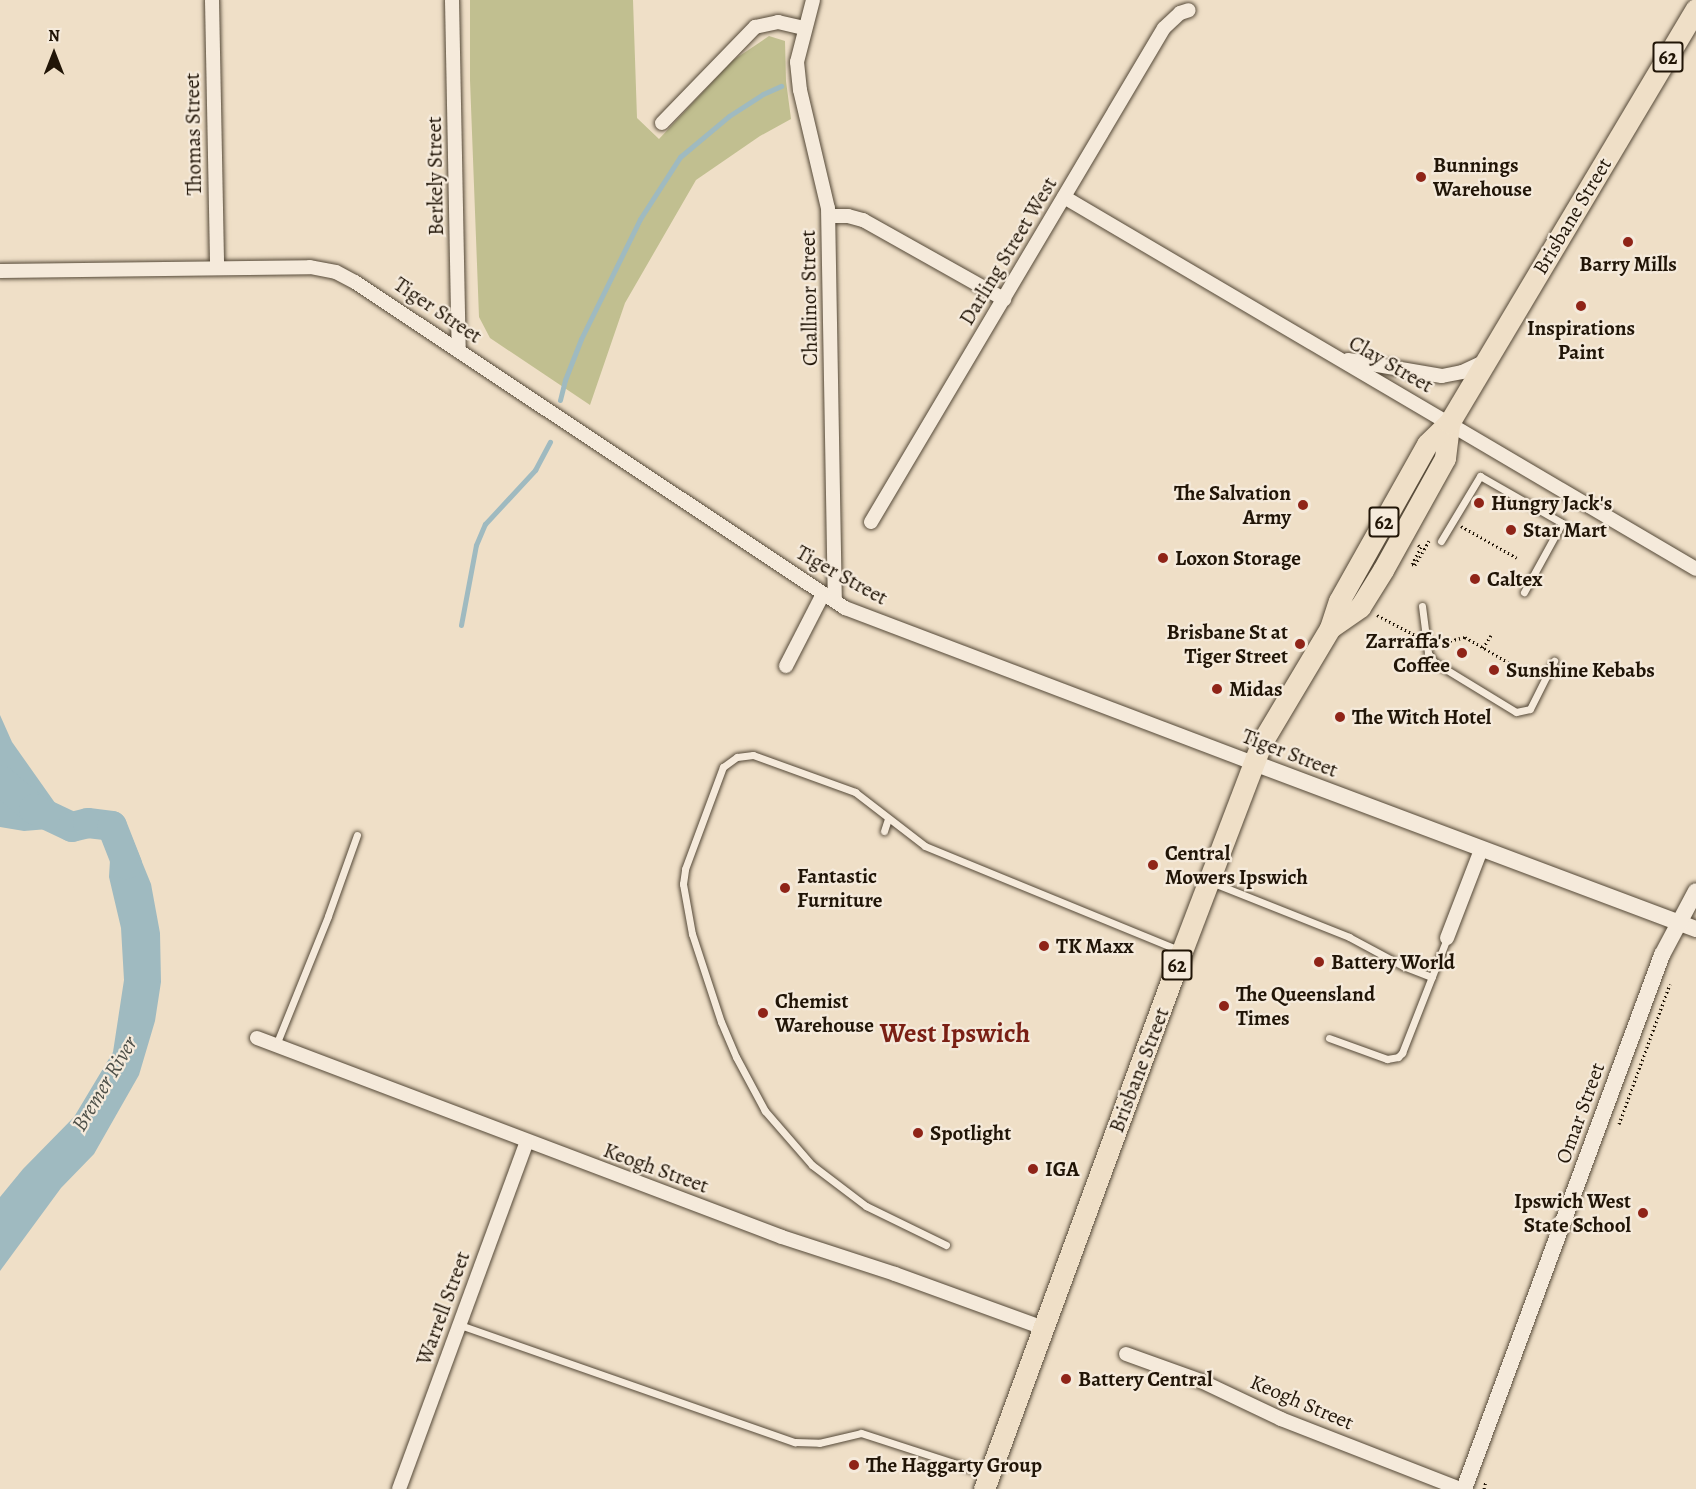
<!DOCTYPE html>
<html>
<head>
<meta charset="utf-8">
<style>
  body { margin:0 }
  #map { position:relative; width:1696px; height:1489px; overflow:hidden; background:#efdfc7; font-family:Alegreya,serif }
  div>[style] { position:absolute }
  .green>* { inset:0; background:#c1bf90 }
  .water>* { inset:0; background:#9fbac0 }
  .stream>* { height:5px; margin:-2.5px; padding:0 2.5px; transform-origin:2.5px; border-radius:2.5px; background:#9fbac0 }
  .river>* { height:30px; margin:-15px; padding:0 15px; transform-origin:15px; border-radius:15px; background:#9fbac0 }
  .path>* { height:3px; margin-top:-1.5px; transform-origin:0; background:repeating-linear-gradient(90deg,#211507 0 1.5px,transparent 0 4.5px) }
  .roads { filter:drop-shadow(0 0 2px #544837) drop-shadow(0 0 2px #544837) }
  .service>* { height:7px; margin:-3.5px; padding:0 3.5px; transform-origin:3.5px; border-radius:3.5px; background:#f5eadb }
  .minor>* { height:14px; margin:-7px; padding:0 7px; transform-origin:7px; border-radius:7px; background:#f5eadb }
  .tertiary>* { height:16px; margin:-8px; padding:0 8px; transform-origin:8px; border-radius:8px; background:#f5eadb }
  .primary>* { height:21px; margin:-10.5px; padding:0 10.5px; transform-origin:10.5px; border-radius:10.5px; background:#efdfc7 }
  .dots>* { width:16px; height:16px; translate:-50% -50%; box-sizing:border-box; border:3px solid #f5eadb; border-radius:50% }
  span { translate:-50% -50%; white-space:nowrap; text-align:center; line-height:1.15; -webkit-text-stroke:4.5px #f5eadb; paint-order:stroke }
  .shield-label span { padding:2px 4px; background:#f5eadb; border:2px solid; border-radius:4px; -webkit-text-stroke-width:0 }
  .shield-label { font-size:20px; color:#211507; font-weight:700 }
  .street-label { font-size:21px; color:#211507 }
  .poi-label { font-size:21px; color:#211507; font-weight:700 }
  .left { translate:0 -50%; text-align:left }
  .right { translate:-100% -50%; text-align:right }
  .water-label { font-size:22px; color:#4d4f48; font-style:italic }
  .district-label { font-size:27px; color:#7a1f14; font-weight:700 }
  .north { position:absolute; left:24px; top:24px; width:60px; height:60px; -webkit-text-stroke:4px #f5eadb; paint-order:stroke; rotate:0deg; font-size:16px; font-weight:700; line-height:24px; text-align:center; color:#211507 }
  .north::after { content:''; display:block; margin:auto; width:21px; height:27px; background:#211507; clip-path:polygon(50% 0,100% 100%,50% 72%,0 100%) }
</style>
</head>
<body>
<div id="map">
  <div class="green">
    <div style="clip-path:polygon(470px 0,633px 0,637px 118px,659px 139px,732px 61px,769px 36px,785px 41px,786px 81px,791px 119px,760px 136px,696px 180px,625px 303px,590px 405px,490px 338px,479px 317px,470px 80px)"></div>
  </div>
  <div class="water">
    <div style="clip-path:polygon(0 715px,12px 742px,72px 827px,24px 831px,0 827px)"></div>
    <div style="clip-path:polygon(112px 826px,131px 835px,151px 884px,160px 933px,161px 982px,155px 1021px,139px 1075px,94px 1154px,61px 1188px,0 1271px,0 1197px,23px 1169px,74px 1117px,113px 1052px,124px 980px,121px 928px,109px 877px)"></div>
  </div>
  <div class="stream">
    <div style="left:560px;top:400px;width:21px;rotate:-76deg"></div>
    <div style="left:565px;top:380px;width:44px;rotate:-68.7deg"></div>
    <div style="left:581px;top:339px;width:134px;rotate:-63.8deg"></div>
    <div style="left:640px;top:219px;width:74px;rotate:-57.2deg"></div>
    <div style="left:680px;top:157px;width:64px;rotate:-39.9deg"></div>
    <div style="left:729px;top:116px;width:40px;rotate:-32.9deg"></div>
    <div style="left:763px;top:94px;width:20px;rotate:-24deg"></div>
    <div style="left:461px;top:625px;width:81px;rotate:-79.4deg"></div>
    <div style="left:476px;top:545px;width:23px;rotate:-67deg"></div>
    <div style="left:485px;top:524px;width:74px;rotate:-47.2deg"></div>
    <div style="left:535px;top:470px;width:32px;rotate:-62deg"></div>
  </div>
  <div class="river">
    <div style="left:0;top:780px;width:45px;rotate:40.5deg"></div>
    <div style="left:34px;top:809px;width:42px;rotate:25.3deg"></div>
    <div style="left:72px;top:827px;width:16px;rotate:-14deg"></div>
    <div style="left:88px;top:823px;width:24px;rotate:7deg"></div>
    <div style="left:112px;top:826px;width:41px;rotate:68.5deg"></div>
  </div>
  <div class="path">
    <div style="left:1461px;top:526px;width:64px;rotate:29.7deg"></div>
    <div style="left:1418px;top:545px;width:4px;rotate:34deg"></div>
    <div style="left:1421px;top:547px;width:19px;rotate:118deg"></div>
    <div style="left:1412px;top:564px;width:3px;rotate:18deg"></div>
    <div style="left:1415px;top:565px;width:28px;rotate:-60deg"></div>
    <div style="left:1377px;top:615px;width:43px;rotate:27.8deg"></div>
    <div style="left:1437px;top:644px;width:29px;rotate:-14deg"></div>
    <div style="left:1465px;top:637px;width:53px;rotate:30.4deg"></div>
    <div style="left:1483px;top:648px;width:15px;rotate:-58deg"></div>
    <div style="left:1619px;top:1124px;width:149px;rotate:-70deg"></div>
    <div style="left:1484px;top:1489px;width:8px;rotate:-76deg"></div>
  </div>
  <div class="roads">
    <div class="service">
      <div style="left:1441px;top:541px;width:76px;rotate:-59deg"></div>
      <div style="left:1480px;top:476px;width:95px;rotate:29.8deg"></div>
      <div style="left:1562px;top:523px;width:79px;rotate:118.8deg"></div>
      <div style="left:1422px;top:606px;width:47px;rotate:82.7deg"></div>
      <div style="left:1428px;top:653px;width:11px;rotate:56deg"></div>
      <div style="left:1434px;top:662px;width:96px;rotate:31.4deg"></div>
      <div style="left:1516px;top:712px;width:14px;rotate:-12deg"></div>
      <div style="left:1530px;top:709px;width:54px;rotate:-63.4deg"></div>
      <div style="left:884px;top:831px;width:13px;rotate:-72deg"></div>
      <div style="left:1211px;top:882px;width:149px;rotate:21.7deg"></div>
      <div style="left:1349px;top:937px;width:61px;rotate:28.2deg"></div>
      <div style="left:1403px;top:966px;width:31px;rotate:21deg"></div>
      <div style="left:1329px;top:1038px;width:62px;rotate:19.9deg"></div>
      <div style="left:1387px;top:1059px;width:11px;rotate:-10deg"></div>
      <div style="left:1398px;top:1057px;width:6px;rotate:-45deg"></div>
      <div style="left:1402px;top:1053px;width:123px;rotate:-68.6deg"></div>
      <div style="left:276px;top:1045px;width:139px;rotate:-68deg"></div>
      <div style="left:328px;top:916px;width:86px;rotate:-70.3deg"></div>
      <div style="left:946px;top:1245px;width:89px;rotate:-154deg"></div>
      <div style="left:866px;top:1206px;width:68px;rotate:-142.8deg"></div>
      <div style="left:812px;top:1165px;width:72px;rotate:-131deg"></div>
      <div style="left:765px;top:1111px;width:61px;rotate:-118.2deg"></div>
      <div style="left:736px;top:1057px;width:38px;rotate:-113deg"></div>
      <div style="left:721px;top:1022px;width:93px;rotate:-108.2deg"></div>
      <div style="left:692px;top:934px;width:51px;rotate:-100.2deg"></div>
      <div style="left:683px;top:884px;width:15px;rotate:-82deg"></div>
      <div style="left:685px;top:869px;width:109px;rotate:-69.6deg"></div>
      <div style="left:723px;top:767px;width:17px;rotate:-36deg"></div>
      <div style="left:737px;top:757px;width:16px;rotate:-7deg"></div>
      <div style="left:753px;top:755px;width:109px;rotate:19.9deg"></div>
      <div style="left:855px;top:792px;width:88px;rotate:37.6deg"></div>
      <div style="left:925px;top:846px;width:274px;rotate:22.3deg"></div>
      <div style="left:460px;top:1325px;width:355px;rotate:19.3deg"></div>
      <div style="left:795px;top:1442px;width:24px;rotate:2deg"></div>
      <div style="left:819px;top:1443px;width:43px;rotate:-13.4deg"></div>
      <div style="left:861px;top:1433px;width:133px;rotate:18deg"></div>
    </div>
    <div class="minor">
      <div style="left:212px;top:0;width:268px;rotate:88.9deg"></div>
      <div style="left:452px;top:0;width:351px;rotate:88.9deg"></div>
      <div style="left:813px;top:0;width:64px;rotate:104.5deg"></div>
      <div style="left:797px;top:62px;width:28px;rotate:84deg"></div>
      <div style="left:800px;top:90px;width:121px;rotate:76.7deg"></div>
      <div style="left:828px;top:208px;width:393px;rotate:89deg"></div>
      <div style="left:662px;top:123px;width:134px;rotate:-45.9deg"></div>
      <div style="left:755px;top:27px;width:24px;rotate:-12deg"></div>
      <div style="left:778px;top:22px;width:27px;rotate:13deg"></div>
      <div style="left:1064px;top:197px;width:733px;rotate:30.48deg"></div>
      <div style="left:829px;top:216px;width:19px"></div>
      <div style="left:848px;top:216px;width:16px;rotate:15deg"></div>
      <div style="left:863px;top:220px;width:162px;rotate:29.3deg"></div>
      <div style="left:0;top:271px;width:310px;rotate:-0.7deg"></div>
      <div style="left:310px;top:267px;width:26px;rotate:11deg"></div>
      <div style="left:336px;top:272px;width:21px;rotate:28deg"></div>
      <div style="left:355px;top:282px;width:589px;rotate:33.64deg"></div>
      <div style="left:845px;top:608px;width:437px;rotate:20.8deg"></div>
      <div style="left:1348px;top:360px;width:95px;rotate:9.7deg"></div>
      <div style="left:1442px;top:376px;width:20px;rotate:-11deg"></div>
      <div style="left:1462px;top:372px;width:23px;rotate:-25deg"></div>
      <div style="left:871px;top:522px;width:574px;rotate:-59.33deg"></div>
      <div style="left:1164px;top:28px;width:22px;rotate:-43deg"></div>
      <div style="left:1180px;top:13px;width:9px;rotate:-18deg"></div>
      <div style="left:786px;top:666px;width:81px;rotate:-62.8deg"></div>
      <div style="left:1447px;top:938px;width:94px;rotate:-68.9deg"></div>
      <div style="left:257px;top:1038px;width:561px;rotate:20.76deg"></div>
      <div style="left:782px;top:1237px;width:119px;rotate:18.1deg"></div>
      <div style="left:895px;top:1274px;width:158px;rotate:20deg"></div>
      <div style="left:1126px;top:1354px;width:80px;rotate:19.8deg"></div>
      <div style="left:1201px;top:1381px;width:89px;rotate:25.4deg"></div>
      <div style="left:1281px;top:1419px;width:193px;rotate:21.3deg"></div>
      <div style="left:399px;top:1489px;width:370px;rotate:-69.8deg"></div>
    </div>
    <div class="tertiary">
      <div style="left:1254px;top:763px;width:472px;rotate:20.6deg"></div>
      <div style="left:1464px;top:1489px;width:570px;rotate:-69.66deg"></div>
      <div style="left:1662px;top:955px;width:72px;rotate:-62deg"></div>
    </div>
    <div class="primary">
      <div style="left:1330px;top:628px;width:37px;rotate:-35deg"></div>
      <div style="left:1360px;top:607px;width:44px;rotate:-58.1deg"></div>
      <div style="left:1383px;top:570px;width:128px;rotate:-61deg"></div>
      <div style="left:1445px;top:458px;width:35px;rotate:-83deg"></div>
      <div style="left:984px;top:1489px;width:573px;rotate:-69.79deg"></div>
      <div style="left:1182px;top:951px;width:224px;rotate:-69.1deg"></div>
      <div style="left:1262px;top:742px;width:133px;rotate:-59.2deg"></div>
      <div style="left:1330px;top:628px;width:28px;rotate:-72deg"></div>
      <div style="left:1339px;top:601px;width:180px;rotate:-60.7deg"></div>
      <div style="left:1427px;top:444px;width:30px;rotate:-44deg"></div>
      <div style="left:1449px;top:423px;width:482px;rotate:-59.2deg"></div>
    </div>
  </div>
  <div class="dots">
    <div style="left:1421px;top:177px;background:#8f2418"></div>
    <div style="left:1628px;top:242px;background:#8f2418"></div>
    <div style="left:1581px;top:306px;background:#8f2418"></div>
    <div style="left:1479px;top:503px;background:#8f2418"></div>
    <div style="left:1303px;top:505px;background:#8f2418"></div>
    <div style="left:1511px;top:530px;background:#8f2418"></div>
    <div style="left:1163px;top:558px;background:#8f2418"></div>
    <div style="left:1475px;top:579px;background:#8f2418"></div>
    <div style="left:1300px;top:644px;background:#8f2418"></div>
    <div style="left:1462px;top:653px;background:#8f2418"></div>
    <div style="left:1494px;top:670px;background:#8f2418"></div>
    <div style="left:1217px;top:689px;background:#8f2418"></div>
    <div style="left:1340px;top:717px;background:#8f2418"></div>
    <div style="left:1153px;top:865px;background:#8f2418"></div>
    <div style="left:785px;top:888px;background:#8f2418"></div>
    <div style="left:1044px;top:946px;background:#8f2418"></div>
    <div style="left:1319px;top:962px;background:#8f2418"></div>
    <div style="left:1224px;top:1006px;background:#8f2418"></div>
    <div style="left:763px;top:1013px;background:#8f2418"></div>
    <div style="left:918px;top:1133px;background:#8f2418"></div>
    <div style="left:1033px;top:1169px;background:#8f2418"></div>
    <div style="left:1643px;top:1213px;background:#8f2418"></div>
    <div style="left:1066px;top:1379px;background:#8f2418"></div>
    <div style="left:854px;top:1465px;background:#8f2418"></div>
  </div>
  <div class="shield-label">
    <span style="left:1668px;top:57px">62</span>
    <span style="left:1384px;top:522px">62</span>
    <span style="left:1177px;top:965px">62</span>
  </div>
  <div class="street-label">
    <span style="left:193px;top:134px;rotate:-91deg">Thomas Street</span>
    <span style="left:435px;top:176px;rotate:-91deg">Berkely Street</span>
    <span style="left:1572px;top:216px;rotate:-59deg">Brisbane Street</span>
    <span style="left:1008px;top:251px;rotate:-59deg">Darling Street West</span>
    <span style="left:809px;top:298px;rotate:-91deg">Challinor Street</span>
    <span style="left:438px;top:310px;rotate:34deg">Tiger Street</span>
    <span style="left:1391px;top:364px;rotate:30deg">Clay Street</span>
    <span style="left:842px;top:575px;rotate:29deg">Tiger Street</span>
    <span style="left:1290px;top:753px;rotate:21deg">Tiger Street</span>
    <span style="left:1139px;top:1070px;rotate:-69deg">Brisbane Street</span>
    <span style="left:1580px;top:1113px;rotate:-70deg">Omar Street</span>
    <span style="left:656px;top:1168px;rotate:20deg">Keogh Street</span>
    <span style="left:443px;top:1308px;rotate:-70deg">Warrell Street</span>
    <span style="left:1302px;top:1402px;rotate:23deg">Keogh Street</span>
  </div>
  <div class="poi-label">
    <span class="left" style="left:1433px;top:177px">Bunnings<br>Warehouse</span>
    <span style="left:1628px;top:264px">Barry Mills</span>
    <span style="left:1581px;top:340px">Inspirations<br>Paint</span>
    <span class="right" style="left:1291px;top:505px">The Salvation<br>Army</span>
    <span class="left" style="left:1491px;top:503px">Hungry Jack's</span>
    <span class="left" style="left:1523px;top:530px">Star Mart</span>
    <span class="left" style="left:1175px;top:558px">Loxon Storage</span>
    <span class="left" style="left:1487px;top:579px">Caltex</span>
    <span class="right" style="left:1288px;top:644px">Brisbane St at<br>Tiger Street</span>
    <span class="right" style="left:1450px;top:653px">Zarraffa's<br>Coffee</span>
    <span class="left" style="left:1506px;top:670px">Sunshine Kebabs</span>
    <span class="left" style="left:1229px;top:689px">Midas</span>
    <span class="left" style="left:1352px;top:717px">The Witch Hotel</span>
    <span class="left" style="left:1165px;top:865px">Central<br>Mowers Ipswich</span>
    <span class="left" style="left:797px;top:888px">Fantastic<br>Furniture</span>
    <span class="left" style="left:1056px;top:946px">TK Maxx</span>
    <span class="left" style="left:1331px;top:962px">Battery World</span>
    <span class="left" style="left:1236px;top:1006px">The Queensland<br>Times</span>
    <span class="left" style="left:775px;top:1013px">Chemist<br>Warehouse</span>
    <span class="left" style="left:930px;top:1133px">Spotlight</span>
    <span class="left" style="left:1045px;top:1169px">IGA</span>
    <span class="right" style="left:1631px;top:1213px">Ipswich West<br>State School</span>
    <span class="left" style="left:1078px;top:1379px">Battery Central</span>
    <span class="left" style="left:866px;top:1465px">The Haggarty Group</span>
  </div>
  <div class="water-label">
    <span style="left:105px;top:1084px;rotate:-59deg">Bremer River</span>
  </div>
  <div class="district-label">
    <span style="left:955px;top:1034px">West Ipswich</span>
  </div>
  <div class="north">N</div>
</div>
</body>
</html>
